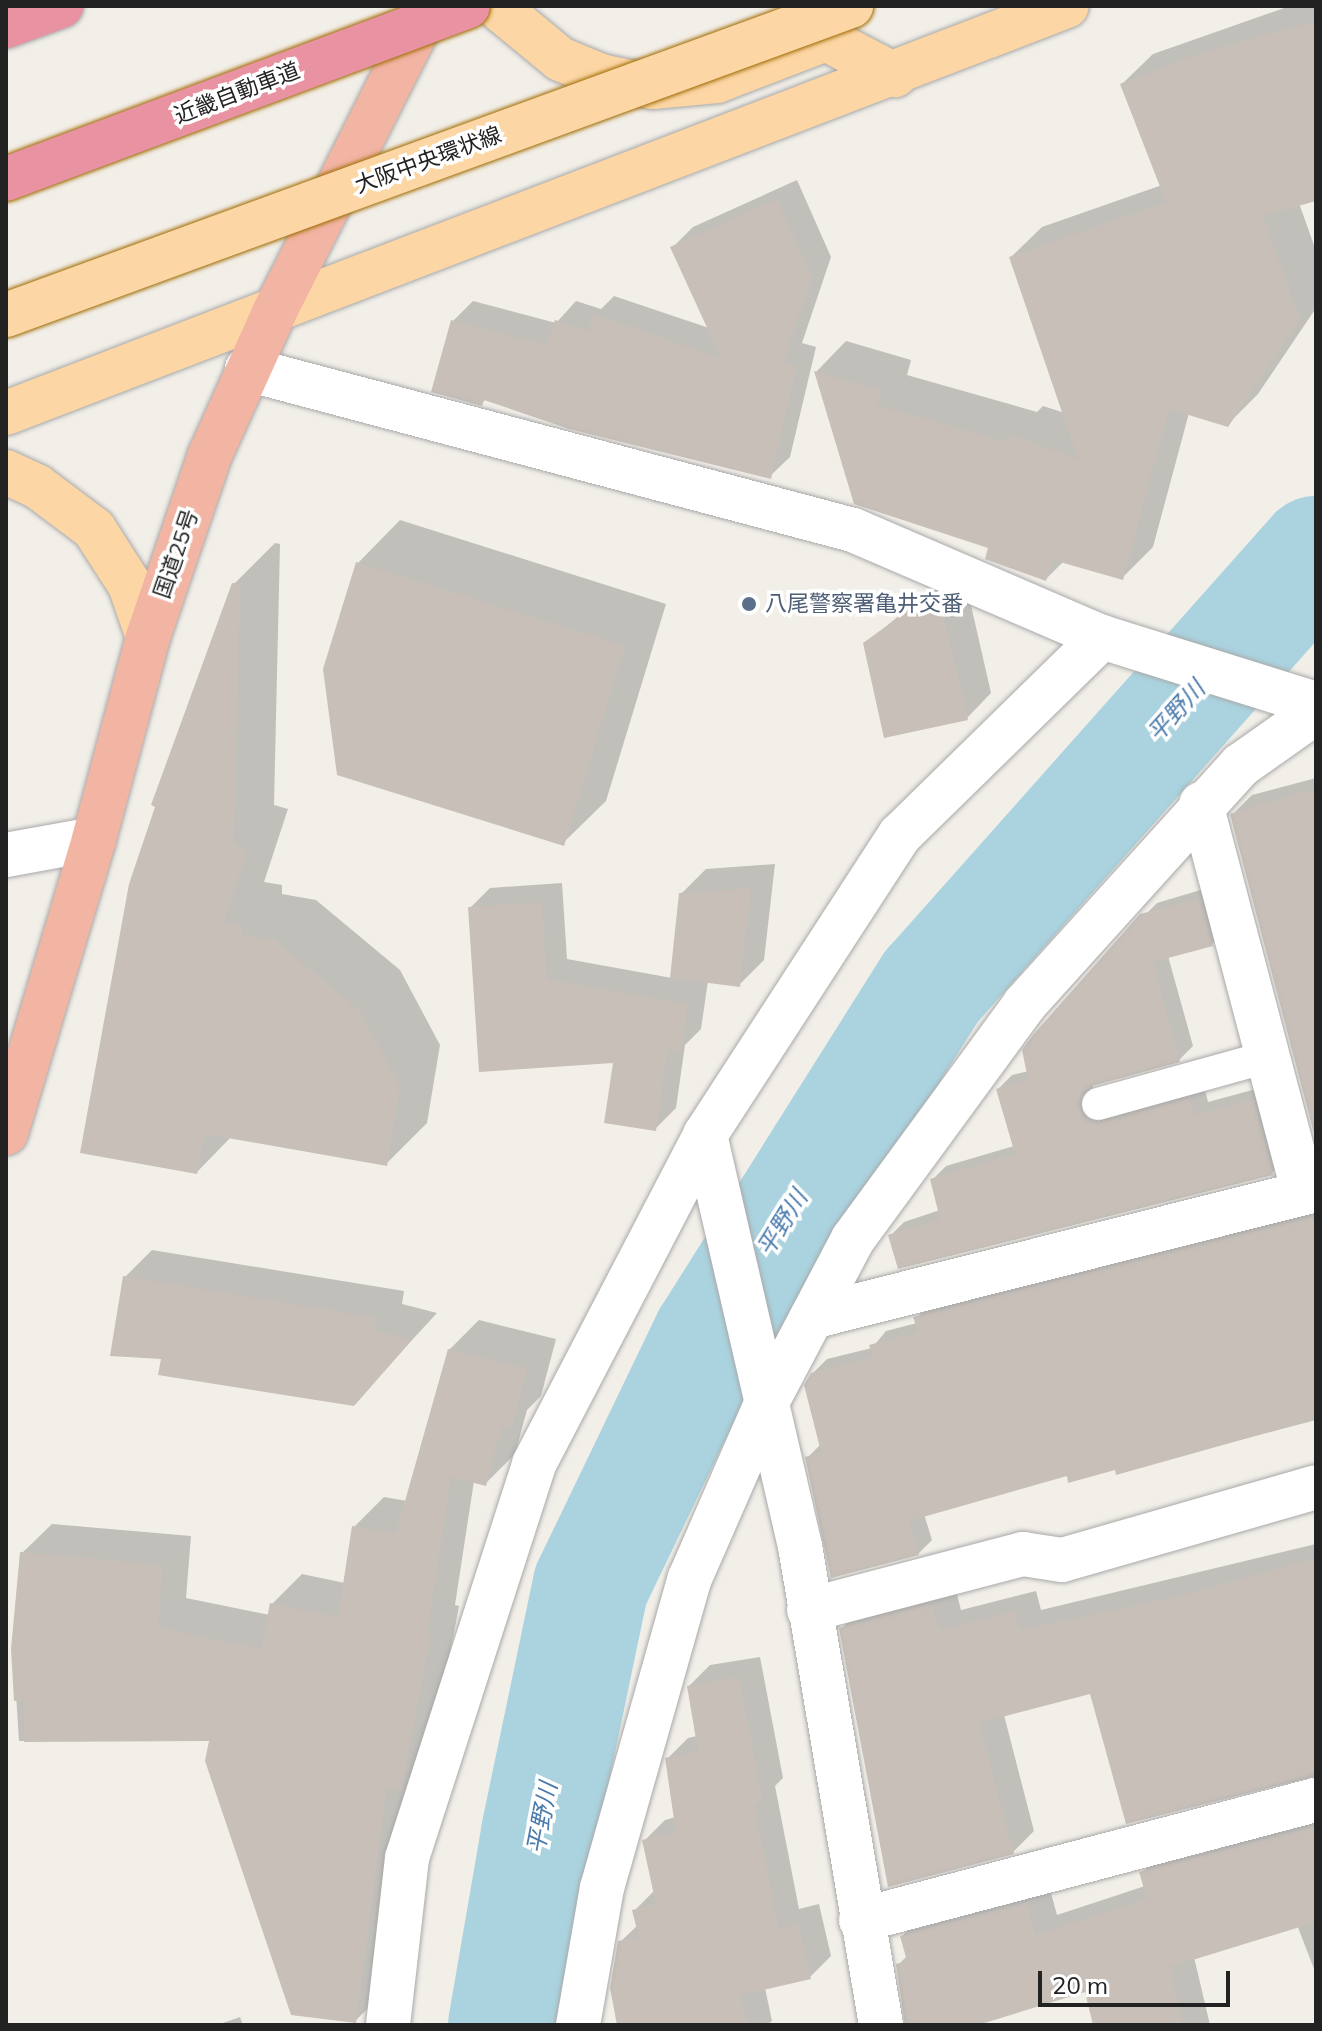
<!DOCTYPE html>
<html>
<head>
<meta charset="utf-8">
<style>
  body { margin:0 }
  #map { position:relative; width:1322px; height:2031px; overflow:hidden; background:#f2efe9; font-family:Mulish,"Noto Sans JP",sans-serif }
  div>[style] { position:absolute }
  .shadow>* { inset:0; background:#0003 }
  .river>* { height:116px; margin:-58px; padding:0 58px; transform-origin:58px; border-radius:58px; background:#aad3df }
  .building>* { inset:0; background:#c7bfb8 }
  .roads { filter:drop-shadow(0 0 2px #a9a9a9) drop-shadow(0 0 2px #a9a9a9) }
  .service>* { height:32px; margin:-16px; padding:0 16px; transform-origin:16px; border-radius:16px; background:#fff }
  .minor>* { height:44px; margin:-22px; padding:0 22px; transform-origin:22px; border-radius:22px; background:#fff }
  .primary>* { height:44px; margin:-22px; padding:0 22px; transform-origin:22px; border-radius:22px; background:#fcd6a4 }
  .trunk>* { height:44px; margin:-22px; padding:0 22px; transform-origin:22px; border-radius:22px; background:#f2b4a3 }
  .motorway>* { height:44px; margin:-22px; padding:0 22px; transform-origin:22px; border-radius:22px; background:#e892a2 }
  .bridges { filter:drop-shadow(0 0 2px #a06b00) drop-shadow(0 0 2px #a06b00) }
  .primary-bridge>* { height:44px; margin:-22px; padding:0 22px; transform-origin:22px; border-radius:22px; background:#fcd6a4 }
  .motorway-bridge>* { height:44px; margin:-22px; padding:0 22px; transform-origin:22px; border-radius:22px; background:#e892a2 }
  .dots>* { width:22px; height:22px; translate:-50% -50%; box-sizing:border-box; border:4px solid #fff; border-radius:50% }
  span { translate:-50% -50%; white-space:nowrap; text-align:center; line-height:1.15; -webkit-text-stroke:7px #fff; paint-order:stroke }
  .street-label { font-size:22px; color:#222 }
  .service-label { font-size:22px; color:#4e5e75 }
  .left { translate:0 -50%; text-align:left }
  .water-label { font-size:24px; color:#4a7aab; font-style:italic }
  .frame { position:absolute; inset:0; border:8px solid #222; pointer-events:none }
  .scale { position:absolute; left:1038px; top:1971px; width:192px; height:36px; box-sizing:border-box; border:4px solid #222; border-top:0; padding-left:10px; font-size:24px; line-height:28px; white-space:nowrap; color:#222; -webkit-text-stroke:6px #fff; paint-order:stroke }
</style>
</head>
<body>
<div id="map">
  <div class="shadow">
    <div style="clip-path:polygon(1290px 6px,1316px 6px,1316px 198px,1299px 203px,1316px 251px,1316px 308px,1258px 394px,1227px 425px,1189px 413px,1153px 547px,1123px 577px,1064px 561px,1046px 579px,990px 546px,816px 372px,846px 341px,911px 360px,907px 375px,1037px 412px,1043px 406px,1065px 413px,1011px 257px,1042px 227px,1162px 185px,1122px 84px,1153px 54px)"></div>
    <div style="clip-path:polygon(797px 180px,831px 257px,802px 343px,816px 347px,790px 457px,770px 476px,486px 399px,482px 403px,453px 321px,473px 301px,556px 323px,576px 301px,601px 309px,614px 296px,709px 328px,673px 247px,693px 227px)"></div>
    <div style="clip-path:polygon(400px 520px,666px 604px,606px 801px,563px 843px,358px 563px)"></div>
    <div style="clip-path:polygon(275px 543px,280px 544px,274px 805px,288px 809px,264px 882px,282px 885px,282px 894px,316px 900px,400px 970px,440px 1045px,427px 1123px,386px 1164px,232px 1136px,197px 1172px,234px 584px)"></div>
    <div style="clip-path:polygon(936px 585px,968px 592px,991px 693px,967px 718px,865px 644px)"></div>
    <div style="clip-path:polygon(1316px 778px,1316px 1133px,1232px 815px,1252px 795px)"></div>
    <div style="clip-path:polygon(775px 864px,764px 960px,739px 985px,708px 981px,701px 1029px,685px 1045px,676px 1108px,655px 1129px,616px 1061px,470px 908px,490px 888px,562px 883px,567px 959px,672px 978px,681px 894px,706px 869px)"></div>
    <div style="clip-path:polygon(1214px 886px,1226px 930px,1212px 944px,1168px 956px,1193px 1046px,1179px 1060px,1093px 1084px,1093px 1095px,1204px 1086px,1208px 1102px,1267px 1086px,1286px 1159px,1272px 1173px,890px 1236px,904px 1222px,940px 1210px,932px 1180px,946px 1166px,1014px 1146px,998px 1089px,1012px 1075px,1029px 1071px,1142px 918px,1157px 903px)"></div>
    <div style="clip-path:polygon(1316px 1206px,1316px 1420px,1117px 1472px,1116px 1468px,1068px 1474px,924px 1514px,932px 1540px,918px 1554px,807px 1458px,821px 1444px,812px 1374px,827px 1359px,872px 1348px,886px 1331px,917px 1323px,916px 1318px,930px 1304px)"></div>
    <div style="clip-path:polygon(152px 1250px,404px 1291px,402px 1304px,437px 1313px,353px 1404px,163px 1357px,125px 1277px)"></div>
    <div style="clip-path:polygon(479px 1320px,556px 1339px,541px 1396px,527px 1410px,515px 1454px,485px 1484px,474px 1481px,455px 1605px,459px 1606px,385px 1992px,355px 2021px,211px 1739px,19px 1741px,13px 1647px,22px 1553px,52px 1524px,191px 1536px,186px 1598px,270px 1615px,272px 1604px,302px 1574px,345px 1583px,354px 1527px,384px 1497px,407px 1501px,449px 1350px)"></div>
    <div style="clip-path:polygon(1316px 1544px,1316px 1775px,1091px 1692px,1004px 1715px,1034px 1831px,1013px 1852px,841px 1629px,863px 1607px,954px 1583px,961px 1610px,1036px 1591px,1041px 1610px)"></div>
    <div style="clip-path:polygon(760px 1657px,783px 1778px,775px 1786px,799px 1909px,819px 1904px,831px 1956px,810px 1977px,765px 1988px,772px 2021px,767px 2025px,619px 2025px,620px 1942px,638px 1925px,634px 1911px,655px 1890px,644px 1841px,665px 1820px,676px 1817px,667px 1759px,688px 1738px,697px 1736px,689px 1686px,710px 1665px)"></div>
    <div style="clip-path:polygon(1316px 1811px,1316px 1974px,1297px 1925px,1194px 1957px,1210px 2025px,1095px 2025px,1086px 1990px,968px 2025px,907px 2025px,898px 1965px,907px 1956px,902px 1936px,924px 1915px,1048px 1882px,1057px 1915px,1145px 1886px,1142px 1873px,1163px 1852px)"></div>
    <div style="clip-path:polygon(240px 2017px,243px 2025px,217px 2025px)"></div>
  </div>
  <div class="river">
    <div style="left:506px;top:2025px;width:195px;rotate:-80.2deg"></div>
    <div style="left:539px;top:1833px;width:253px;rotate:-78.2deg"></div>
    <div style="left:591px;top:1585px;width:274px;rotate:-64.3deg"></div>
    <div style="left:710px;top:1338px;width:416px;rotate:-57.8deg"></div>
    <div style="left:932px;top:986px;width:578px;rotate:-48.37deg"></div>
  </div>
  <div class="building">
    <div style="clip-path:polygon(1316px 21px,1316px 201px,1263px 216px,1300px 320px,1228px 427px,1169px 409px,1123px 580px,1053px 560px,1046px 581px,985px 559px,988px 548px,854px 504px,814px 371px,882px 390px,877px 405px,1008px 442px,1011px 435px,1078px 459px,1009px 257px,1166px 202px,1120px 84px,1203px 52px)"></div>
    <div style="clip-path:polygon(777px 199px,812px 278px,783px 363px,797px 366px,771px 479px,569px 429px,484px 400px,482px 406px,431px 392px,451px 320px,546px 345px,555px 320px,588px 331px,593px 314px,721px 358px,670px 247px)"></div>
    <div style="clip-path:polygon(356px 562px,625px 646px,564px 846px,337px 775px,323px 669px)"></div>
    <div style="clip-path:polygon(232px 583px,240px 584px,234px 845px,248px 849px,224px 922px,242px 925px,242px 935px,275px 940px,360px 1011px,400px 1086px,387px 1166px,205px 1134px,197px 1174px,80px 1153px,129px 884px,155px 807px,151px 805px)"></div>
    <div style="clip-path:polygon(910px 609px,944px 617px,968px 720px,884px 738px,863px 643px)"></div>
    <div style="clip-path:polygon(1316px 788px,1316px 1141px,1230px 814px)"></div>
    <div style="clip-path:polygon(751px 888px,740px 987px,670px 978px,679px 893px)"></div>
    <div style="clip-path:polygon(1200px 899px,1213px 946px,1153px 962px,1180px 1062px,1092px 1086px,1084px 1091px,1080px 1108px,1085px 1118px,1102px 1122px,1190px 1098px,1194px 1115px,1253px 1099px,1273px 1175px,898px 1269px,888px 1235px,940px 1219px,930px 1179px,1015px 1154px,996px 1089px,1028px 1079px,1022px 1050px,1033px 1035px,1140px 914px)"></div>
    <div style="clip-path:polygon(542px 902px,547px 979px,688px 1004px,681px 1052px,668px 1050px,656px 1131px,604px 1123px,613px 1063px,479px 1072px,468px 907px)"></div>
    <div style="clip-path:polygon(1316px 1216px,1316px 1419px,1116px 1475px,1115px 1470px,1068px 1483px,1067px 1476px,909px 1521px,919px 1555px,831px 1578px,805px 1457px,821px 1452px,804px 1385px,811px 1373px,873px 1357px,869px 1345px,918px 1332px,913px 1317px)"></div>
    <div style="clip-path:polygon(123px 1276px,377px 1318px,375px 1331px,412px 1340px,354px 1406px,158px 1375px,161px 1359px,110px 1356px)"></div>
    <div style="clip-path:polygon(448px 1349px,527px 1369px,512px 1428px,502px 1426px,486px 1486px,451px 1477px,427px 1635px,431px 1635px,401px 1792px,387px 1789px,356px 2023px,291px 2015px,205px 1761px,209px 1741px,24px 1742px,24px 1700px,14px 1701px,11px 1649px,20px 1552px,163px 1565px,158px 1627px,261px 1649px,270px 1603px,338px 1617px,352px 1526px,396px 1533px)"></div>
    <div style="clip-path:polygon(1316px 1558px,1316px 1776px,1126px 1824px,1090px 1694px,979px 1723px,1014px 1854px,888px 1887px,839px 1628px,932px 1604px,940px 1630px,1015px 1611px,1020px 1630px,1175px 1597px)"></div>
    <div style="clip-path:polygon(739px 1677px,763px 1801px,754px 1803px,779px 1929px,798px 1924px,811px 1979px,741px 1995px,748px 2025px,617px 2025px,610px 1988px,618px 1941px,639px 1938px,632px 1910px,656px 1904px,642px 1840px,676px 1833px,665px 1758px,698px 1751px,687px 1686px)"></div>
    <div style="clip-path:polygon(1316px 1826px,1316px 1922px,1170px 1967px,1184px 2025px,1093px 2025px,1085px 1992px,978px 2025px,905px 2025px,896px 1964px,907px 1961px,900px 1936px,1027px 1902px,1035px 1935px,1147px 1899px,1139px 1872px)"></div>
  </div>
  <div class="roads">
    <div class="service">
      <div style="left:1098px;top:1104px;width:176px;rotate:-15.5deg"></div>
    </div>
    <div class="minor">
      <div style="left:247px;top:369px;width:627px;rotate:14.88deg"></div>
      <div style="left:853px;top:530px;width:271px;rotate:23.3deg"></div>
      <div style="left:1102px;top:637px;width:224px;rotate:17.4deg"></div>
      <div style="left:1201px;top:804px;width:402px;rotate:75.2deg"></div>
      <div style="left:6px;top:855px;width:89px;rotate:-10.3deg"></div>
      <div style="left:705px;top:1135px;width:422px;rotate:77deg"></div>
      <div style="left:800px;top:1546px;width:486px;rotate:80.4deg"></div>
      <div style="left:812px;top:1317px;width:520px;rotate:-14.14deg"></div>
      <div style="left:809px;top:1610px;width:221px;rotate:-14.7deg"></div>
      <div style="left:1023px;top:1554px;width:39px;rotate:9deg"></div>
      <div style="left:1062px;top:1560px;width:264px;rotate:-16deg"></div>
      <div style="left:861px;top:1920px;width:471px;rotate:-14.8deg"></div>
      <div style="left:388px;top:2025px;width:168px;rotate:-83.5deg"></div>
      <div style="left:407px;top:1858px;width:414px;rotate:-72.1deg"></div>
      <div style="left:534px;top:1464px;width:371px;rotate:-62.5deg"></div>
      <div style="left:705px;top:1135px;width:358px;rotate:-57deg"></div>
      <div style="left:900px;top:835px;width:283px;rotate:-44.4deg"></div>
      <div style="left:578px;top:2025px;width:139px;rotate:-80.1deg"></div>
      <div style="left:602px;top:1888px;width:322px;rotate:-74.2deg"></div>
      <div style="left:690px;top:1578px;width:192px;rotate:-66.4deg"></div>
      <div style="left:767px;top:1402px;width:184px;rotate:-62.2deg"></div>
      <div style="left:853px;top:1239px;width:290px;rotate:-53.8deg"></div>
      <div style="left:1024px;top:1005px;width:324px;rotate:-47.9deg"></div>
      <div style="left:1241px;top:765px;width:92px;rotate:-35.2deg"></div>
    </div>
    <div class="primary">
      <div style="left:496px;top:6px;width:83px;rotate:39.6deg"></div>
      <div style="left:560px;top:59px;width:44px;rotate:22.5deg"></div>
      <div style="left:601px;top:76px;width:53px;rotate:11.9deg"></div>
      <div style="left:653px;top:87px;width:64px;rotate:-5.4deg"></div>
      <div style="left:717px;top:81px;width:117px;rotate:-21.1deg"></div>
      <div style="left:826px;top:39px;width:78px;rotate:27.6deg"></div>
      <div style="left:6px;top:413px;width:1136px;rotate:-20.99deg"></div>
      <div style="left:6px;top:472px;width:35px;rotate:25deg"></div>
      <div style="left:38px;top:487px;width:70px;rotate:36.9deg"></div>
      <div style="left:94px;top:529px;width:67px;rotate:57.3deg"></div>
      <div style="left:130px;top:585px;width:55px;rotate:70.9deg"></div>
    </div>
    <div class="trunk">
      <div style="left:6px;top:1133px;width:307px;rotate:-73.3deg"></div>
      <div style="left:94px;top:839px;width:209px;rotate:-75deg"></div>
      <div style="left:148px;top:637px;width:192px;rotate:-71.2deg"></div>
      <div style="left:210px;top:455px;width:156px;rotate:-65.7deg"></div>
      <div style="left:274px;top:313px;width:344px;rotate:-63.2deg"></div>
    </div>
    <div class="motorway">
      <div style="left:6px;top:26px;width:59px;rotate:-20deg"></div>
    </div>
  </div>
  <div class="bridges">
    <div class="primary-bridge">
      <div style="left:6px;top:315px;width:900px;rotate:-20.09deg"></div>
    </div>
    <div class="motorway-bridge">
      <div style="left:6px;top:179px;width:493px;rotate:-20.5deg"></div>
    </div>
  </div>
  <div class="dots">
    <div style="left:749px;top:604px;background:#5c6f8a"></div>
  </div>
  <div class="street-label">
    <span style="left:237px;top:93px;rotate:-21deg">近畿自動車道</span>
    <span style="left:428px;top:160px;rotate:-20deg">大阪中央環状線</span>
    <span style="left:176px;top:554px;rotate:-71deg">国道25号</span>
  </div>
  <div class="service-label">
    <span class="left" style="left:765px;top:604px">八尾警察署亀井交番</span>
  </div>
  <div class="water-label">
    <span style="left:1176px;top:711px;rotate:-48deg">平野川</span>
    <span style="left:782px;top:1223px;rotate:-58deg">平野川</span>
    <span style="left:542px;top:1818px;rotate:-79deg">平野川</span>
  </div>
  <div class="frame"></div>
  <div class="scale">20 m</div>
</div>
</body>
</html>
